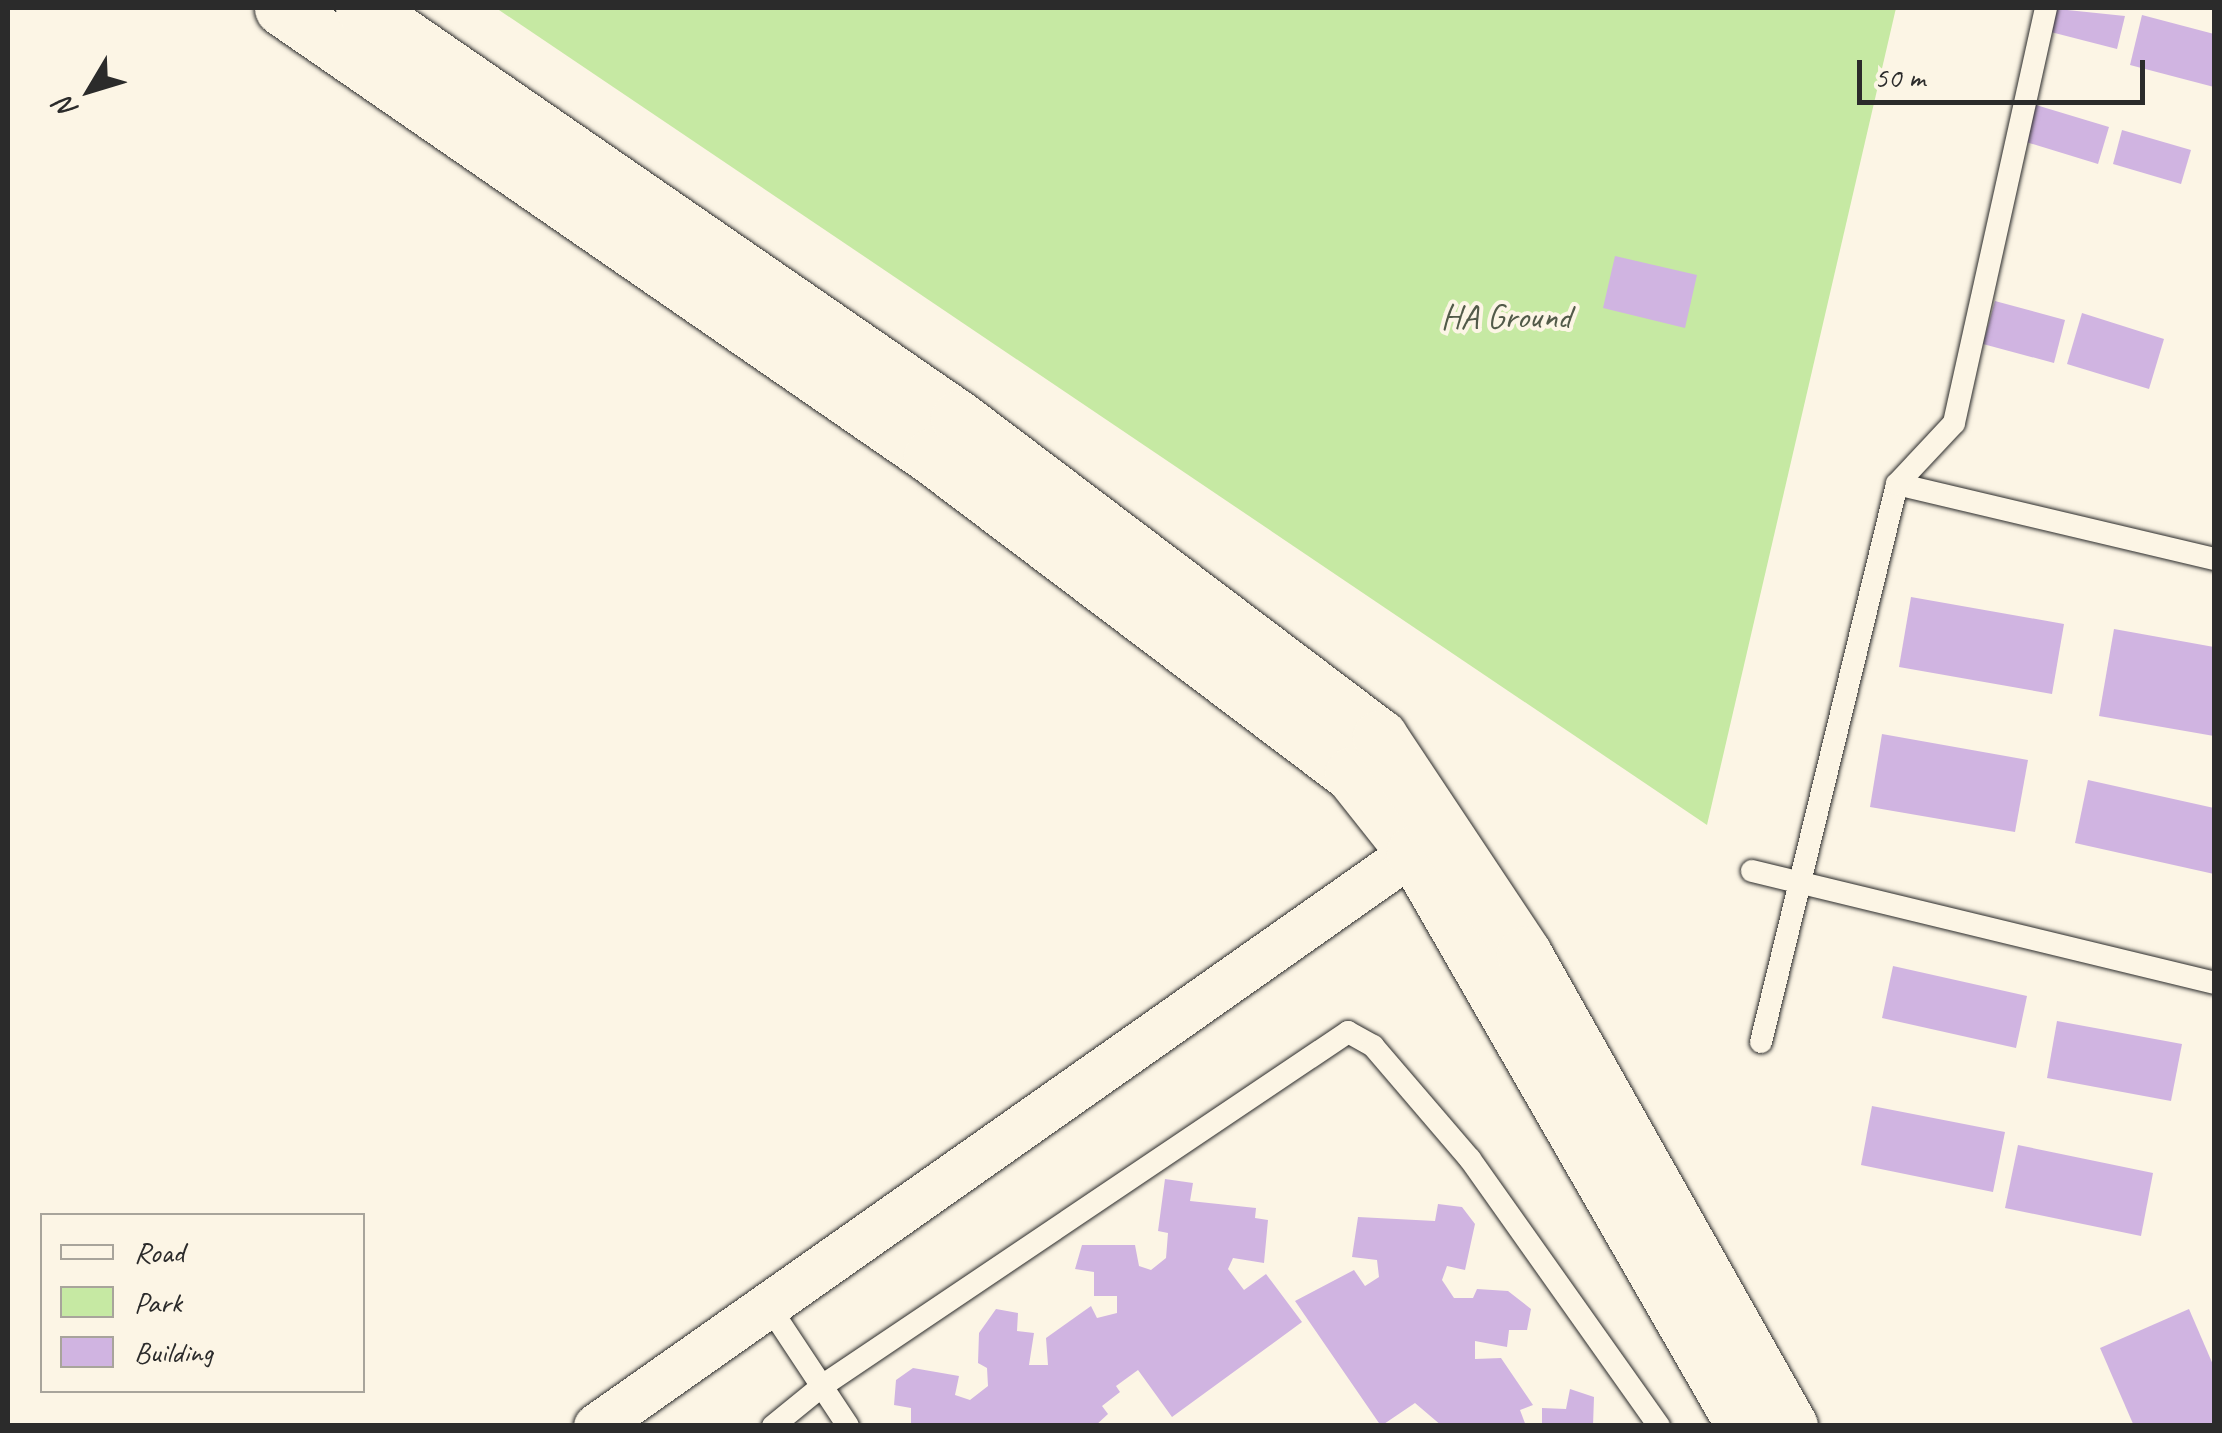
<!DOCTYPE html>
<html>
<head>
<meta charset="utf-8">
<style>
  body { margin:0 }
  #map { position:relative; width:2222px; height:1433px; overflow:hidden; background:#fcf5e5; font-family:Caveat,sans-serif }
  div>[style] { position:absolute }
  .green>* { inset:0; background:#c6e9a3 }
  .building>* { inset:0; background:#d0b4e1 }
  .roads { filter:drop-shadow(0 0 2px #2b2b2b) drop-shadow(0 0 2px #2b2b2b) }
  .service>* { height:22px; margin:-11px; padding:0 11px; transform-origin:11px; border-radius:11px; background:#fcf5e5 }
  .minor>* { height:45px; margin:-22.5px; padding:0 22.5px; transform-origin:22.5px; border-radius:22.5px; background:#fcf5e5 }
  .tertiary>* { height:55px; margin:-27.5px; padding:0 27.5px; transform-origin:27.5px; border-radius:27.5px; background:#fcf5e5 }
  span { translate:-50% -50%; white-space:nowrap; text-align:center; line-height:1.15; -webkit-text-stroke:8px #fcf5e5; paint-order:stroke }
  .park-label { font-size:35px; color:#525a49 }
  .frame { position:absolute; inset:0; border:10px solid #2b2b2b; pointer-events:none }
  .legend { position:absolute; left:40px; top:1213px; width:325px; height:180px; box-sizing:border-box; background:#fcf5e5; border:2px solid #a8a49b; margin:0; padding:12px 18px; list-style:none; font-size:30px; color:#2b2b2b }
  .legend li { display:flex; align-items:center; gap:20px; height:50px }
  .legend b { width:50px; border:2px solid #a8a49b }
  .north { position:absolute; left:40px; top:40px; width:100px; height:100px; -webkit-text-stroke:8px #fcf5e5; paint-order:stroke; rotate:232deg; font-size:28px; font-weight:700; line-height:40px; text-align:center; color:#2b2b2b }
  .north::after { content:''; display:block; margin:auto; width:35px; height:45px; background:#2b2b2b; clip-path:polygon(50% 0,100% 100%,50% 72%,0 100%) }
  .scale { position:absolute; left:1857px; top:60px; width:288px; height:45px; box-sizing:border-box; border:5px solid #2b2b2b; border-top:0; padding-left:12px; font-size:30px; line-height:35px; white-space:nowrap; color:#2b2b2b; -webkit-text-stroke:8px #fcf5e5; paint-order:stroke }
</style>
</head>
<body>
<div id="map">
  <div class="green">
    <div style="clip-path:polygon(496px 8px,1896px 8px,1707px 825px)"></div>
  </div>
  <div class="building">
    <div style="clip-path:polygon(2048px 8px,2125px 16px,2117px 49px,2043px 30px)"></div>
    <div style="clip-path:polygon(2142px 15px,2214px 34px,2214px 87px,2130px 65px)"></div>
    <div style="clip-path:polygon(2036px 105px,2109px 127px,2098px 164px,2026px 142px)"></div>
    <div style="clip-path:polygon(2122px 130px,2191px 150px,2181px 184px,2113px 164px)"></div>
    <div style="clip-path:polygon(1615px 256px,1697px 275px,1685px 328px,1603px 308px)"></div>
    <div style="clip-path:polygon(1995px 301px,2065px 320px,2054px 363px,1983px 344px)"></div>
    <div style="clip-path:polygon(2082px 313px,2164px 339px,2149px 389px,2067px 364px)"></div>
    <div style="clip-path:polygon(1911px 597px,2064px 624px,2052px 694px,1899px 667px)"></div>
    <div style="clip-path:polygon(2114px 629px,2214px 647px,2214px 736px,2099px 716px)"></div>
    <div style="clip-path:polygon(1882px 734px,2028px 760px,2015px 832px,1870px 807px)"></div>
    <div style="clip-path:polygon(2088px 780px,2214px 808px,2214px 874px,2075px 843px)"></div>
    <div style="clip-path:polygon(1893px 966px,2027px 996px,2016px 1048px,1882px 1018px)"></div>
    <div style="clip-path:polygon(2057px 1021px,2182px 1044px,2171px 1101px,2047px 1078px)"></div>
    <div style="clip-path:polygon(1872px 1106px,2005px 1132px,1993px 1192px,1861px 1165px)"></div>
    <div style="clip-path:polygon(2018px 1145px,2153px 1173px,2141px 1236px,2005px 1208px)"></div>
    <div style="clip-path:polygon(1165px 1179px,1193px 1183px,1190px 1201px,1256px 1208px,1255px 1218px,1268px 1220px,1264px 1263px,1233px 1258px,1228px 1269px,1244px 1290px,1266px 1274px,1302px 1322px,1172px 1417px,1138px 1370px,1116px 1386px,1120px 1392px,1102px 1406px,1108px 1414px,1095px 1426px,911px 1426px,911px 1408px,894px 1405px,896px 1380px,913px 1368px,959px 1376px,955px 1395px,970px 1400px,988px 1386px,987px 1368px,978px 1363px,979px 1333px,996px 1309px,1018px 1313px,1017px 1331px,1034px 1333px,1029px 1365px,1048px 1365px,1046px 1338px,1091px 1306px,1097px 1318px,1117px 1313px,1117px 1296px,1094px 1296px,1094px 1272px,1075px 1269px,1082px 1245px,1135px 1245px,1139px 1266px,1151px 1270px,1166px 1258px,1168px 1233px,1158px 1231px)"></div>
    <div style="clip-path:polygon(1438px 1204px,1462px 1207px,1475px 1224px,1465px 1270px,1447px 1266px,1442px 1280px,1454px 1298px,1473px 1298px,1477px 1289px,1508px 1291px,1531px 1309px,1527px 1330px,1509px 1330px,1507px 1347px,1475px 1341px,1475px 1359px,1501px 1358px,1533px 1405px,1520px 1410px,1526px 1426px,1442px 1426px,1415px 1403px,1381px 1426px,1295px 1301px,1354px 1270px,1365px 1286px,1379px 1277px,1377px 1260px,1352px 1257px,1358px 1217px,1435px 1221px)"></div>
    <div style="clip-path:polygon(2189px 1309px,2214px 1367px,2214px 1426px,2134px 1426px,2100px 1348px)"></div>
    <div style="clip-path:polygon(1570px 1389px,1594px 1397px,1593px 1426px,1542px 1426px,1542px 1408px,1566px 1409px)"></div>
  </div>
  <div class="roads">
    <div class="service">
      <div style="left:1897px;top:484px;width:326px;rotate:13.3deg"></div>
      <div style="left:1752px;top:871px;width:475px;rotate:13.6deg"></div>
      <div style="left:1761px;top:1042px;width:574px;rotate:-76.3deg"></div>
      <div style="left:1897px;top:484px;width:83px;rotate:-46.9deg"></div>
      <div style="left:1954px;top:423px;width:425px;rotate:-77.5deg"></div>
      <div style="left:768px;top:1305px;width:145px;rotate:56.5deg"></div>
      <div style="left:773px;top:1426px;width:63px;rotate:-39.2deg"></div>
      <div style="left:822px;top:1386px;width:634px;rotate:-33.94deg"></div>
      <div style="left:1348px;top:1032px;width:29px;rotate:29deg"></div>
      <div style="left:1373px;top:1046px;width:149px;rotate:49.4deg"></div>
      <div style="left:1470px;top:1159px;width:327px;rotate:54.7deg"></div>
    </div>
    <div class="minor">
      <div style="left:596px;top:1426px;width:1033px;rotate:-35.11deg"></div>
    </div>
    <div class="tertiary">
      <div style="left:282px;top:8px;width:789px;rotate:34.62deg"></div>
      <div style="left:931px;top:456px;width:528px;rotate:37.07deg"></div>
      <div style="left:1352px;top:774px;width:100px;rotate:51.5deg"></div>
      <div style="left:1414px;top:852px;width:662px;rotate:60.1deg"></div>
      <div style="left:363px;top:8px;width:723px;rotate:34.57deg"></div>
      <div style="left:958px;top:418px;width:529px;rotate:37.09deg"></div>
      <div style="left:1380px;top:737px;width:260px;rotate:56.4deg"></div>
      <div style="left:1524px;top:954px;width:542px;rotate:60.6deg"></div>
    </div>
  </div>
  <div class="park-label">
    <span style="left:1506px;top:317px">HA Ground</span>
  </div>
  <div class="frame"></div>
  <ul class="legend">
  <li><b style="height:12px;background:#fcf5e5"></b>Road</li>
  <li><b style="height:28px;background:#c6e9a3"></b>Park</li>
  <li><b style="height:28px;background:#d0b4e1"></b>Building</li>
  </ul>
  <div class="north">N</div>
  <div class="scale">50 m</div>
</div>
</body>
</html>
